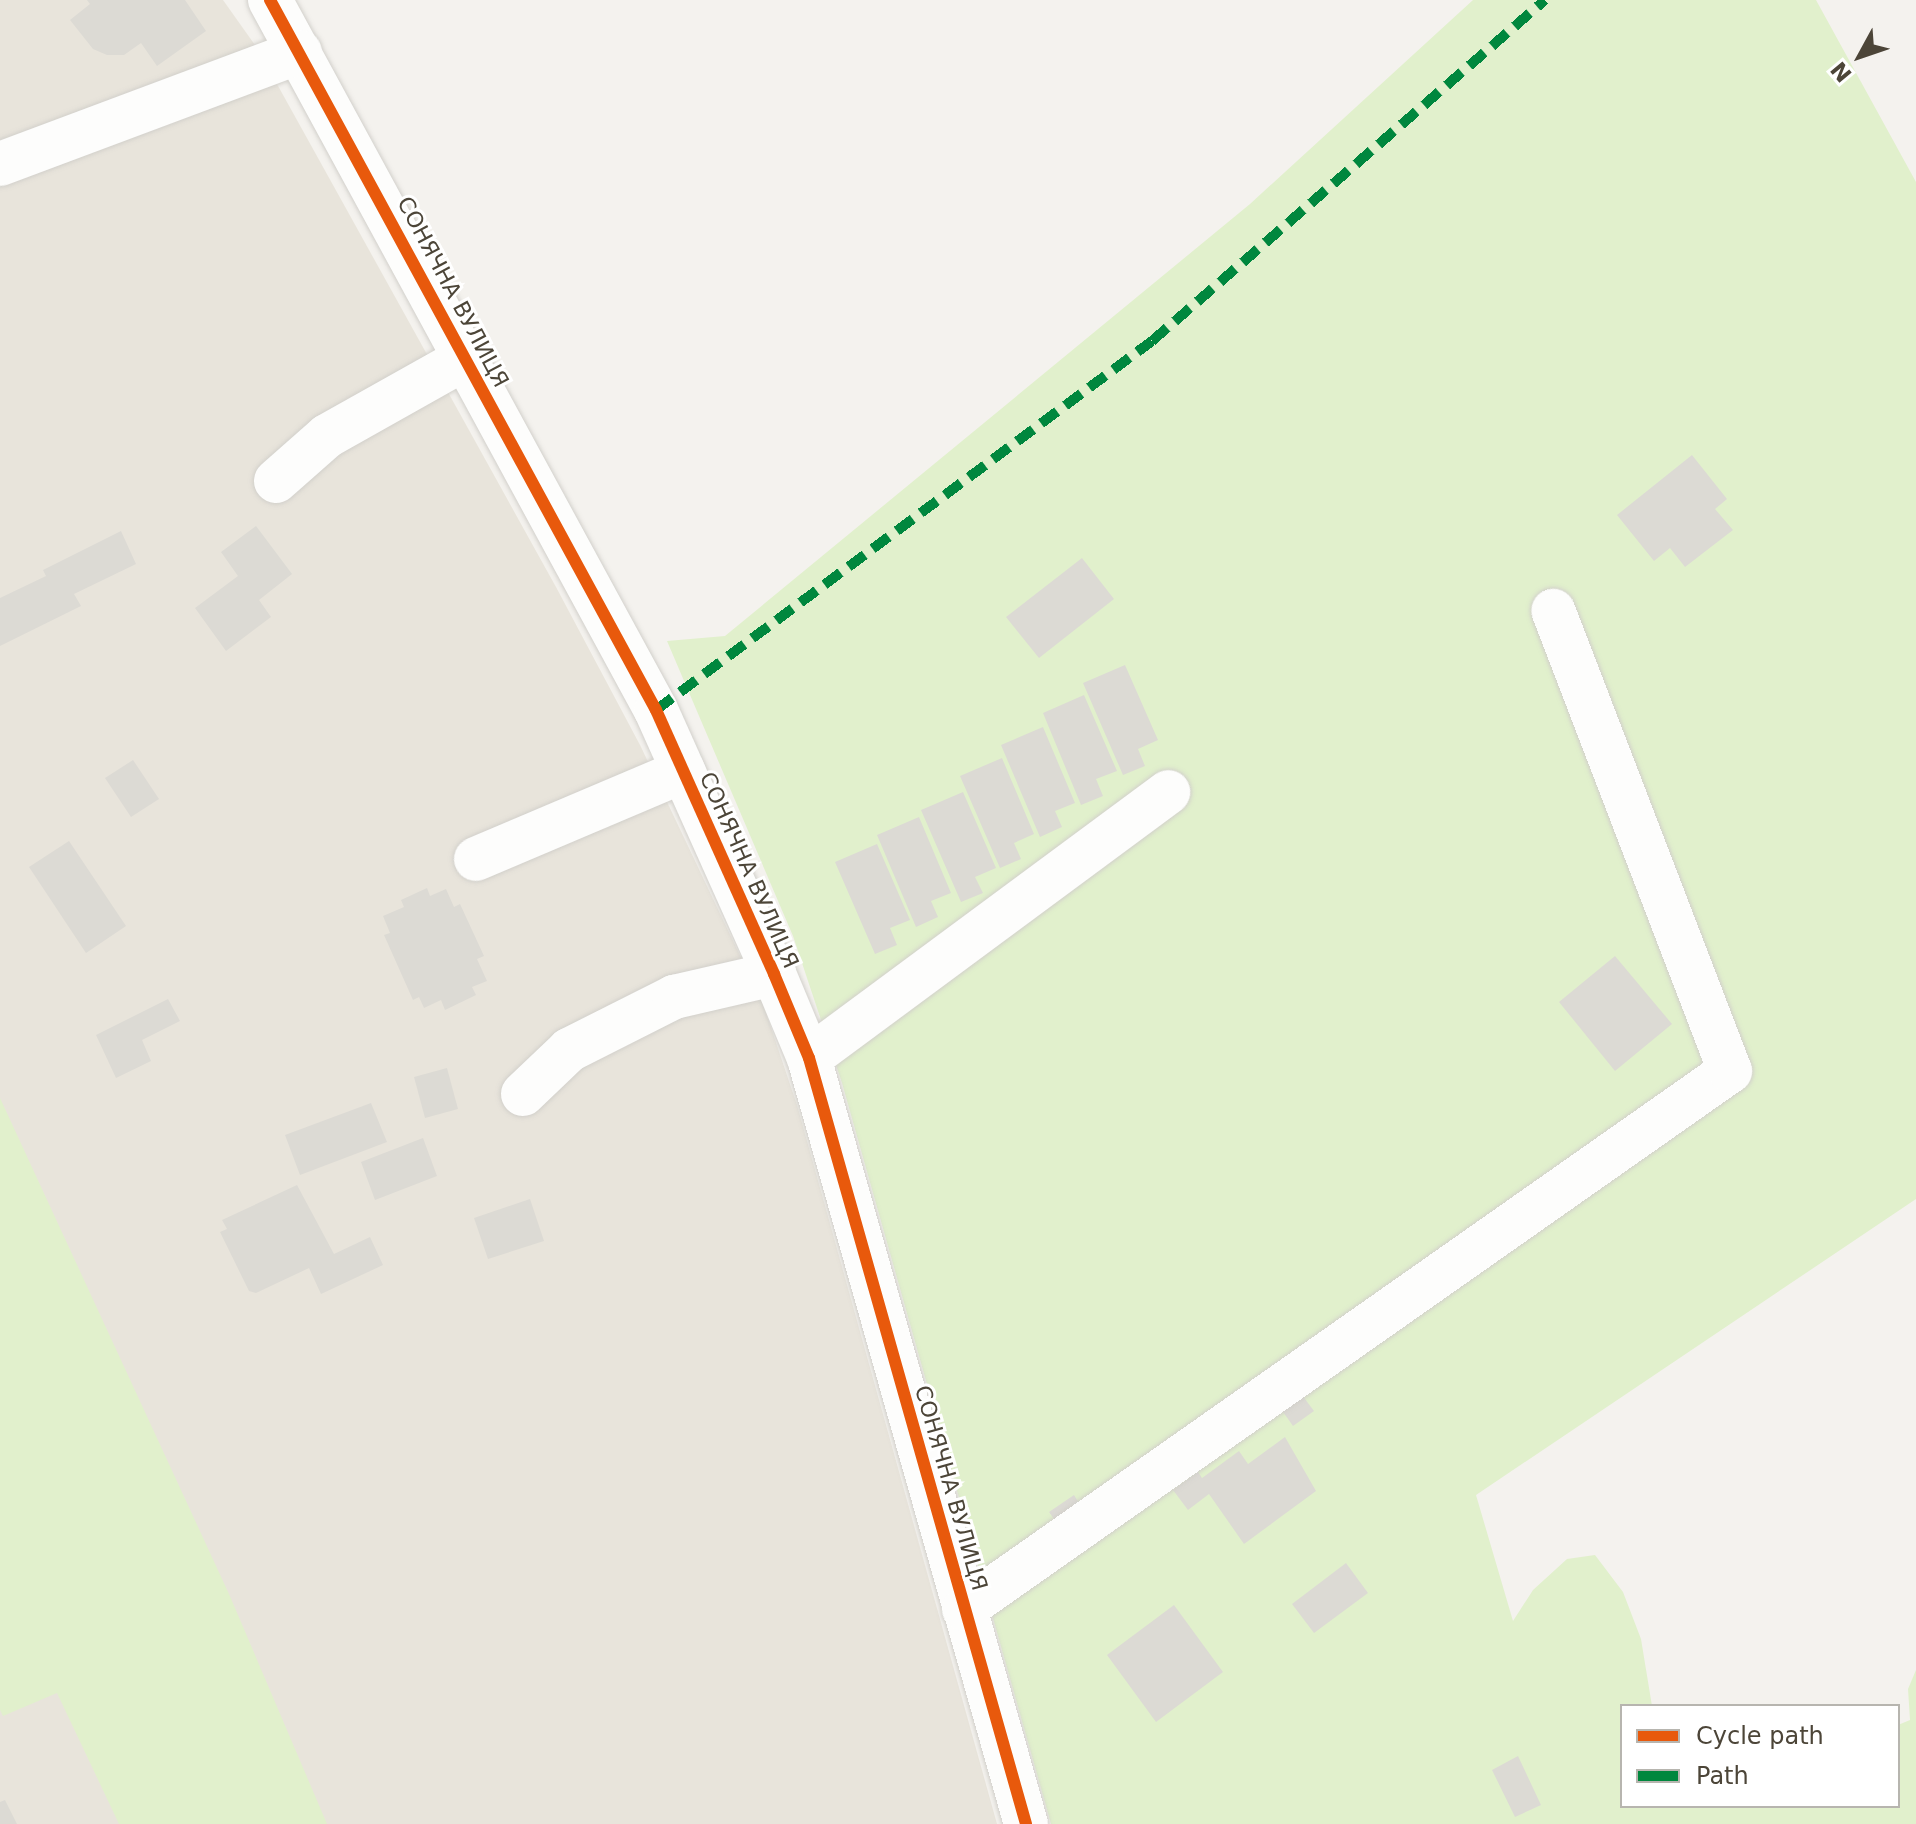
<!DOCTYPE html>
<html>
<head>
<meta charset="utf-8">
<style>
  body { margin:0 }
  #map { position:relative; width:1916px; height:1824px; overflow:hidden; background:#f4f2ee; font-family:"DejaVu Sans",sans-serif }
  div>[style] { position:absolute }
  .residential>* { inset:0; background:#e8e4db }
  .green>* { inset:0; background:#e1f0cc }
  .building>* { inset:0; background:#dcdad4 }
  .roads { filter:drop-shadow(0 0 2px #d2d0cb) drop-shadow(0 0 2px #d2d0cb) }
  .minor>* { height:44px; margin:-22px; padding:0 22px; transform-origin:22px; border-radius:22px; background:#fdfdfc }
  .quiet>* { height:10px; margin-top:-5px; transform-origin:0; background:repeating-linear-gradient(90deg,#00873e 0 20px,transparent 0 30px) }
  .cycleway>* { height:12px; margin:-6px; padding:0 6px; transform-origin:6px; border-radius:6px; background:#e8590c }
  span { translate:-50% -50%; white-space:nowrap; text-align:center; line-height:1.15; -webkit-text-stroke:6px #fff; paint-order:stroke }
  .street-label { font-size:22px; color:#4c4538 }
  .legend { position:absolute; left:1620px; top:1704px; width:280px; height:104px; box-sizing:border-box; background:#fff; border:2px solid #b7b5af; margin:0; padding:10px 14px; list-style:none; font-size:24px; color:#4c4538 }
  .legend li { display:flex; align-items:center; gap:16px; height:40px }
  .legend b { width:40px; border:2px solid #b7b5af }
  .north { position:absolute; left:1820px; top:16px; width:80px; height:80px; -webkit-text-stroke:6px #fff; paint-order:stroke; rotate:230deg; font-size:22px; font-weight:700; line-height:32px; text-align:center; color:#4c4538 }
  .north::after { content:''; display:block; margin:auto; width:28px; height:36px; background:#4c4538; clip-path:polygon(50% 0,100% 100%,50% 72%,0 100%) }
</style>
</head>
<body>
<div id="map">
  <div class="residential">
    <div style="clip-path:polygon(0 0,223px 0,257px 48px,556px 587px,640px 745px,763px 1004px,797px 1105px,997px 1824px,0 1824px)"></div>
  </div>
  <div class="green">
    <div style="clip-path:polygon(1473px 0,1816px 0,1916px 182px,1916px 1199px,1476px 1495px,1513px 1621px,1533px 1590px,1567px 1559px,1595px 1555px,1623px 1592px,1641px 1639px,1652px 1706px,1622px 1706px,1622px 1806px,1898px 1806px,1898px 1725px,1910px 1720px,1908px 1689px,1916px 1670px,1916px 1824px,1051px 1824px,842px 1083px,793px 936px,667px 641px,725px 636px,1250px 204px)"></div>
    <div style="clip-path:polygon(0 1098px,229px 1594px,327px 1824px,119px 1824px,57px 1693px,3px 1716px,0 1710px)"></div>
  </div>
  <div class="building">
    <div style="clip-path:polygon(87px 0,185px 0,206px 31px,157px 66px,141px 43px,124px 55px,107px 55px,93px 49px,70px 20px,90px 4px)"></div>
    <div style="clip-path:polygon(1692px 455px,1727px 499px,1715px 509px,1733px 530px,1685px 567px,1670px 548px,1654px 561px,1617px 515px)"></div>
    <div style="clip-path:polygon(256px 526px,292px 574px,259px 600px,271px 617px,226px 651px,195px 608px,238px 576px,221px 552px)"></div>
    <div style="clip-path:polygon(121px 531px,136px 564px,74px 594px,81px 606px,0 646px,0 598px,46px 576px,43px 570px)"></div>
    <div style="clip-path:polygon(1082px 558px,1114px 599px,1039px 658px,1006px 617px)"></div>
    <div style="clip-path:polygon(1125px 665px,1158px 740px,1138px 749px,1145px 766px,1123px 775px,1083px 683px)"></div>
    <div style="clip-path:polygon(1084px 695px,1117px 771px,1096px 779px,1103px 796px,1081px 805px,1043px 713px)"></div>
    <div style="clip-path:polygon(1043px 727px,1075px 803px,1055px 811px,1062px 827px,1040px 837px,1001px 745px)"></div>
    <div style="clip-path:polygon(1002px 758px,1034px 834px,1014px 843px,1021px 859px,1000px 868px,960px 776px)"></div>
    <div style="clip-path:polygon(133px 760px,159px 799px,131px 817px,105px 778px)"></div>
    <div style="clip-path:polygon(963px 792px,996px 868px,975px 877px,983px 893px,961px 902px,921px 810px)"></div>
    <div style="clip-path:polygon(919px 817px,951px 893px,931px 901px,938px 917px,916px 927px,877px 835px)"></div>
    <div style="clip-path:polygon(69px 841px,126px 926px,86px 953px,29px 867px)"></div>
    <div style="clip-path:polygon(877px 844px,910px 920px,890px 928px,897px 945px,875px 954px,835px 862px)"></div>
    <div style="clip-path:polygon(427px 888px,430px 896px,446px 889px,454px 907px,460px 904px,484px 956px,477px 959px,487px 981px,472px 987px,476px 995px,445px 1010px,441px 1000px,424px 1008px,419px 997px,413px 1000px,384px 935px,390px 933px,383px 916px,404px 907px,401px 900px)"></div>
    <div style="clip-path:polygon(1615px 956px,1672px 1024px,1615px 1071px,1559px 1002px)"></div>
    <div style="clip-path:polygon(168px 999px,180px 1021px,142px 1040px,151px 1061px,116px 1078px,96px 1035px)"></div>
    <div style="clip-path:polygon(447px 1068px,458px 1109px,425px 1118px,414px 1077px)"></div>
    <div style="clip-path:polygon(371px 1103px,387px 1142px,300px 1175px,285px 1135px)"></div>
    <div style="clip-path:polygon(423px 1138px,437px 1176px,375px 1200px,361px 1162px)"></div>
    <div style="clip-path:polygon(297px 1185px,334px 1254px,370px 1237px,383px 1265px,321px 1294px,309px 1268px,256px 1293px,249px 1291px,220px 1232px,227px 1229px,222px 1220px)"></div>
    <div style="clip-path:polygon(530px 1199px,544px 1241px,488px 1259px,474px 1218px)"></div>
    <div style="clip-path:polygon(1302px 1395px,1314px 1411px,1293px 1426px,1281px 1409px)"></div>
    <div style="clip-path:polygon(1285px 1437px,1316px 1491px,1244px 1544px,1209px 1494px,1188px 1510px,1173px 1490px,1198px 1472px,1202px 1478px,1239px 1451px,1248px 1464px)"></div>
    <div style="clip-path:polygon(1074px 1495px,1086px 1514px,1062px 1530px,1049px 1512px)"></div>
    <div style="clip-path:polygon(1346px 1563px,1368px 1593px,1314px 1633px,1292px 1604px)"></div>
    <div style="clip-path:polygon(1174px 1605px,1223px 1672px,1156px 1722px,1107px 1655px)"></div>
    <div style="clip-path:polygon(1518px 1756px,1541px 1805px,1515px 1817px,1492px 1770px)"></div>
    <div style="clip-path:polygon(5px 1800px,17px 1824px,0 1824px,0 1802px)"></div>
  </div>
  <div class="roads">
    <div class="minor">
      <div style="left:270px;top:0;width:808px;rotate:61.47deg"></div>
      <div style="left:656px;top:710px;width:289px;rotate:65.9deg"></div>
      <div style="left:774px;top:974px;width:91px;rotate:67.4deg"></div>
      <div style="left:809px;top:1058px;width:796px;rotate:74.18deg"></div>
      <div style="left:0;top:164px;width:320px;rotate:-20.5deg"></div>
      <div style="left:276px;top:481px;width:68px;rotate:-41.4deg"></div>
      <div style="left:327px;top:436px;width:159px;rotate:-29.3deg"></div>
      <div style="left:476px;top:859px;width:225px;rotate:-23deg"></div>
      <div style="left:809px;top:1058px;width:447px;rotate:-36.5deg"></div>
      <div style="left:523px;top:1094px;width:64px;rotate:-43.7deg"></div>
      <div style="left:569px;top:1050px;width:118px;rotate:-26.8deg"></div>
      <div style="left:674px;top:997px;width:103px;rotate:-13deg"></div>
      <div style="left:964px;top:1609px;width:936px;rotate:-35.08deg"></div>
      <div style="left:1730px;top:1071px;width:493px;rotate:-111deg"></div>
    </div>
  </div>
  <div class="quiet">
    <div style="left:656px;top:710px;width:618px;rotate:-36.65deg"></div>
    <div style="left:1152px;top:341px;width:520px;rotate:-40.95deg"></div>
  </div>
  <div class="cycleway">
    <div style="left:270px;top:0;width:808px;rotate:61.47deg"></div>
    <div style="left:656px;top:710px;width:289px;rotate:65.9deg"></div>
    <div style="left:774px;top:974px;width:91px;rotate:67.4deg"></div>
    <div style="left:809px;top:1058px;width:796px;rotate:74.18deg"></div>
  </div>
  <div class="street-label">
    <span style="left:453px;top:292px;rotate:62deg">СОНЯЧНА ВУЛИЦЯ</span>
    <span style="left:749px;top:870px;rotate:66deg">СОНЯЧНА ВУЛИЦЯ</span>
    <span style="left:951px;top:1488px;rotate:74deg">СОНЯЧНА ВУЛИЦЯ</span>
  </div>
  <ul class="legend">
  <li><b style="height:10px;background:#e8590c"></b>Cycle path</li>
  <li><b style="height:10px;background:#00873e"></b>Path</li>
  </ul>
  <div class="north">N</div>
</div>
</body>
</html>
